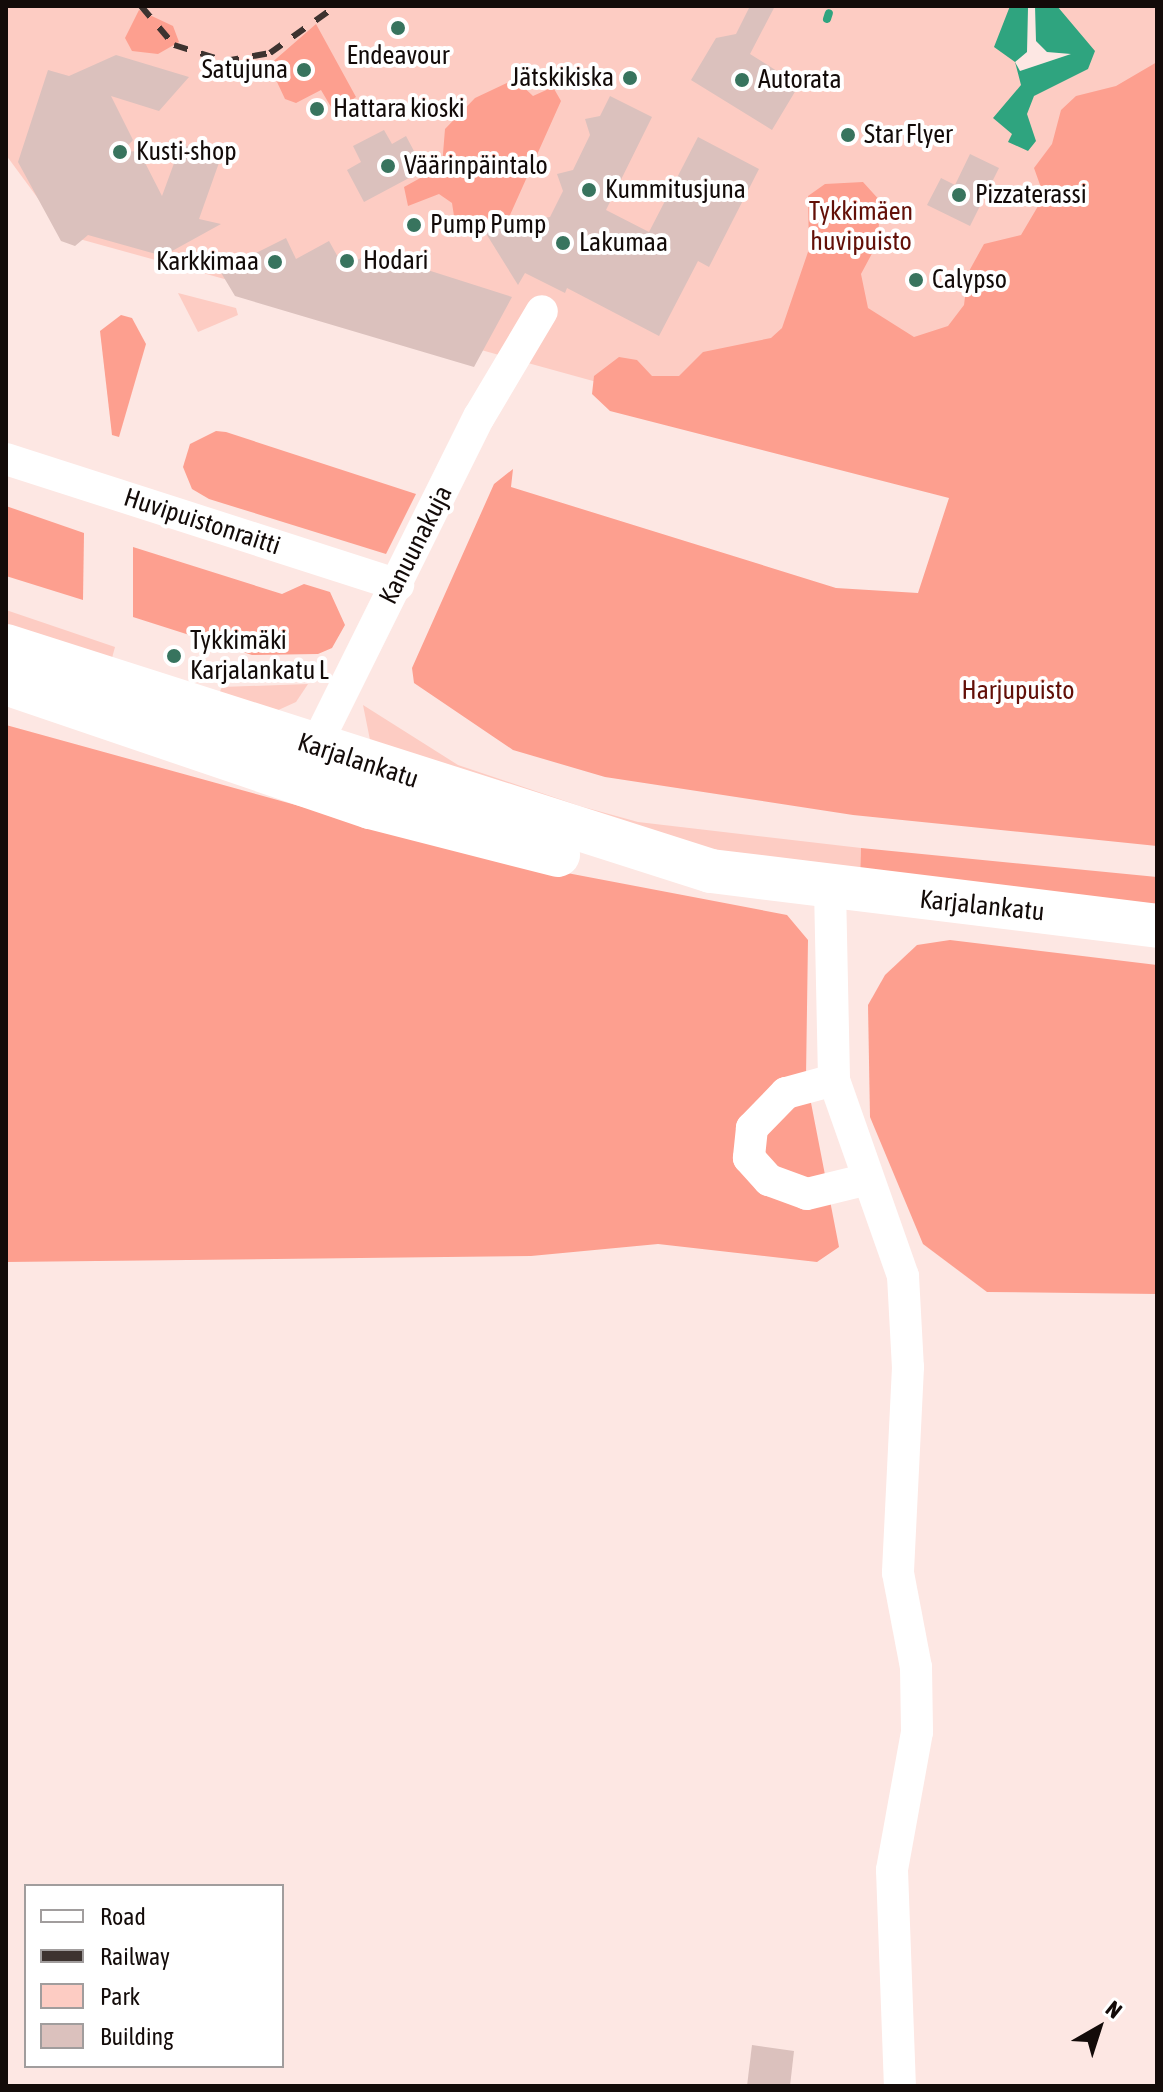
<!DOCTYPE html>
<html>
<head>
<meta charset="utf-8">
<style>
  body { margin:0 }
  #map { position:relative; width:1163px; height:2092px; overflow:hidden; background:#fde7e3; font-family:"Asap Condensed",sans-serif }
  div>[style] { position:absolute }
  .green>* { inset:0; background:#fdccc3 }
  .forest>* { inset:0; background:#fd9f8f }
  .water>* { inset:0; background:#2fa47f }
  .pier>* { inset:0; background:#fde7e3 }
  .stream>* { height:8px; margin:-4px; padding:0 4px; transform-origin:4px; border-radius:4px; background:#2fa47f }
  .building>* { inset:0; background:#dbc1bd }
  .minor>* { height:32px; margin:-16px; padding:0 16px; transform-origin:16px; border-radius:16px; background:#fff }
  .secondary>* { height:44px; margin:-22px; padding:0 22px; transform-origin:22px; border-radius:22px; background:#fff }
  .rail>* { height:6px; margin-top:-3px; transform-origin:0; background:repeating-linear-gradient(90deg,#3d3330 0 14px,transparent 0 28px) }
  .dots>* { width:22px; height:22px; translate:-50% -50%; box-sizing:border-box; border:4px solid #fff; border-radius:50% }
  span { translate:-50% -50%; white-space:nowrap; text-align:center; line-height:1.15; -webkit-text-stroke:8px #fff; paint-order:stroke }
  .poi-label { font-size:26px; color:#130b09 }
  .right { translate:-100% -50%; text-align:right }
  .left { translate:0 -50%; text-align:left }
  .park-label { font-size:26px; color:#631008 }
  .street-label { font-size:26px; color:#130b09 }
  .frame { position:absolute; inset:0; border:8px solid #130b09; pointer-events:none }
  .legend { position:absolute; left:24px; top:1884px; width:260px; height:184px; box-sizing:border-box; background:#fff; border:2px solid #a19d9d; margin:0; padding:10px 14px; list-style:none; font-size:24px; color:#130b09 }
  .legend li { display:flex; align-items:center; gap:16px; height:40px }
  .legend b { width:40px; border:2px solid #a19d9d }
  .north { position:absolute; left:1059px; top:1988px; width:80px; height:80px; -webkit-text-stroke:6px #fff; paint-order:stroke; rotate:39deg; font-size:22px; font-weight:700; line-height:32px; text-align:center; color:#130b09 }
  .north::after { content:''; display:block; margin:auto; width:28px; height:36px; background:#130b09; clip-path:polygon(50% 0,100% 100%,50% 72%,0 100%) }
</style>
</head>
<body>
<div id="map">
  <div class="green">
    <div style="clip-path:polygon(6px 6px,1157px 6px,1157px 109px,987px 490px,65px 235px,6px 155px)"></div>
    <div style="clip-path:polygon(178px 293px,236px 308px,238px 315px,198px 332px)"></div>
    <div style="clip-path:polygon(6px 610px,115px 647px,112px 658px,6px 631px)"></div>
    <div style="clip-path:polygon(308px 684px,296px 702px,274px 712px,217px 698px,222px 687px)"></div>
    <div style="clip-path:polygon(363px 705px,458px 765px,580px 806px,638px 822px,861px 848px,860px 877px,706px 855px,371px 745px)"></div>
  </div>
  <div class="forest">
    <div style="clip-path:polygon(139px 10px,173px 26px,179px 42px,158px 54px,132px 51px,125px 38px)"></div>
    <div style="clip-path:polygon(316px 24px,356px 97px,334px 112px,321px 90px,296px 103px,285px 99px,269px 65px)"></div>
    <div style="clip-path:polygon(1157px 62px,1157px 846px,853px 815px,605px 777px,513px 750px,414px 683px,412px 668px,494px 484px,513px 469px,511px 487px,836px 588px,918px 593px,949px 498px,610px 411px,592px 394px,594px 376px,619px 357px,637px 360px,652px 376px,679px 376px,703px 352px,771px 338px,782px 328px,809px 249px,808px 196px,825px 184px,863px 182px,882px 203px,876px 246px,861px 274px,868px 308px,914px 337px,948px 326px,964px 305px,968px 273px,984px 244px,1021px 235px,1044px 196px,1034px 168px,1052px 144px,1061px 110px,1076px 96px,1116px 86px)"></div>
    <div style="clip-path:polygon(515px 79px,533px 96px,553px 87px,561px 101px,510px 215px,464px 234px,456px 229px,452px 203px,439px 194px,408px 206px,404px 187px,442px 166px,445px 129px,475px 98px)"></div>
    <div style="clip-path:polygon(121px 315px,132px 318px,146px 344px,119px 437px,112px 435px,100px 331px)"></div>
    <div style="clip-path:polygon(216px 431px,226px 432px,416px 494px,386px 554px,209px 499px,192px 489px,183px 467px,190px 444px)"></div>
    <div style="clip-path:polygon(6px 506px,84px 533px,83px 600px,6px 576px)"></div>
    <div style="clip-path:polygon(133px 547px,282px 594px,304px 584px,330px 592px,345px 625px,332px 648px,318px 654px,252px 655px,133px 617px)"></div>
    <div style="clip-path:polygon(6px 725px,488px 858px,787px 915px,808px 940px,806px 1077px,839px 1247px,817px 1262px,658px 1244px,531px 1256px,6px 1262px)"></div>
    <div style="clip-path:polygon(861px 848px,1157px 877px,1157px 904px,860px 877px)"></div>
    <div style="clip-path:polygon(950px 940px,1157px 965px,1157px 1294px,987px 1292px,923px 1244px,870px 1117px,868px 1005px,885px 975px,917px 945px)"></div>
  </div>
  <div class="water">
    <div style="clip-path:polygon(1010px 6px,1057px 6px,1095px 51px,1088px 69px,1034px 96px,1027px 114px,1036px 141px,1028px 151px,1008px 142px,1012px 134px,993px 118px,1021px 85px,1015px 62px,994px 47px)"></div>
  </div>
  <div class="pier">
    <div style="clip-path:polygon(1035px 6px,1036px 41px,1047px 52px,1071px 54px,1020px 71px,1015px 62px,1027px 52px,1028px 8px)"></div>
  </div>
  <div class="stream">
    <div style="left:827px;top:19px;width:6px;rotate:-72deg"></div>
  </div>
  <div class="building">
    <div style="clip-path:polygon(750px 6px,775px 6px,750px 54px,799px 85px,772px 130px,691px 80px,716px 38px,736px 34px)"></div>
    <div style="clip-path:polygon(116px 55px,189px 77px,159px 111px,111px 96px,133px 140px,122px 152px,139px 151px,162px 196px,180px 147px,226px 143px,199px 219px,221px 224px,163px 256px,88px 235px,75px 246px,61px 241px,18px 162px,48px 70px,69px 76px)"></div>
    <div style="clip-path:polygon(610px 96px,652px 117px,606px 210px,649px 232px,698px 137px,759px 169px,709px 267px,698px 261px,659px 336px,567px 288px,565px 293px,525px 273px,518px 285px,482px 227px,550px 217px,563px 191px,557px 174px,573px 170px,590px 135px,585px 119px,600px 116px)"></div>
    <div style="clip-path:polygon(384px 130px,392px 144px,406px 136px,424px 170px,364px 202px,347px 170px,361px 162px,353px 146px)"></div>
    <div style="clip-path:polygon(970px 154px,999px 168px,970px 226px,927px 205px,941px 178px,955px 185px)"></div>
    <div style="clip-path:polygon(286px 238px,296px 259px,329px 241px,344px 268px,371px 252px,512px 297px,474px 367px,235px 296px,220px 271px)"></div>
    <div style="clip-path:polygon(752px 2045px,794px 2051px,790px 2086px,747px 2086px)"></div>
  </div>
  <div class="minor">
    <div style="left:6px;top:459px;width:412px;rotate:17.8deg"></div>
    <div style="left:306px;top:765px;width:389px;rotate:-63.6deg"></div>
    <div style="left:479px;top:417px;width:123px;rotate:-59.3deg"></div>
    <div style="left:830px;top:888px;width:192px;rotate:88.8deg"></div>
    <div style="left:834px;top:1080px;width:208px;rotate:70.6deg"></div>
    <div style="left:903px;top:1276px;width:91px;rotate:86.9deg"></div>
    <div style="left:908px;top:1367px;width:206px;rotate:92.8deg"></div>
    <div style="left:898px;top:1573px;width:96px;rotate:79.2deg"></div>
    <div style="left:916px;top:1667px;width:65px;rotate:89.1deg"></div>
    <div style="left:917px;top:1732px;width:140px;rotate:100.3deg"></div>
    <div style="left:892px;top:1870px;width:216px;rotate:87.9deg"></div>
    <div style="left:834px;top:1080px;width:50px;rotate:164.8deg"></div>
    <div style="left:786px;top:1093px;width:49px;rotate:134.2deg"></div>
    <div style="left:752px;top:1128px;width:30px;rotate:96deg"></div>
    <div style="left:749px;top:1158px;width:30px;rotate:48deg"></div>
    <div style="left:769px;top:1180px;width:40px;rotate:20.2deg"></div>
    <div style="left:807px;top:1194px;width:59px;rotate:-13.8deg"></div>
  </div>
  <div class="secondary">
    <div style="left:6px;top:646px;width:740px;rotate:17.7deg"></div>
    <div style="left:711px;top:871px;width:449px;rotate:7deg"></div>
    <div style="left:6px;top:683px;width:385px;rotate:18.8deg"></div>
    <div style="left:370px;top:807px;width:194px;rotate:14.3deg"></div>
  </div>
  <div class="rail">
    <div style="left:141px;top:6px;width:51px;rotate:49.8deg"></div>
    <div style="left:174px;top:45px;width:53px;rotate:17.4deg"></div>
    <div style="left:225px;top:61px;width:46px;rotate:-10.1deg"></div>
    <div style="left:270px;top:53px;width:81px;rotate:-35.5deg"></div>
  </div>
  <div class="dots">
    <div style="left:398px;top:28px;background:#38745e"></div>
    <div style="left:304px;top:70px;background:#38745e"></div>
    <div style="left:630px;top:78px;background:#38745e"></div>
    <div style="left:742px;top:80px;background:#38745e"></div>
    <div style="left:317px;top:109px;background:#38745e"></div>
    <div style="left:848px;top:135px;background:#38745e"></div>
    <div style="left:120px;top:152px;background:#38745e"></div>
    <div style="left:388px;top:166px;background:#38745e"></div>
    <div style="left:589px;top:190px;background:#38745e"></div>
    <div style="left:959px;top:195px;background:#38745e"></div>
    <div style="left:414px;top:225px;background:#38745e"></div>
    <div style="left:563px;top:243px;background:#38745e"></div>
    <div style="left:347px;top:261px;background:#38745e"></div>
    <div style="left:275px;top:262px;background:#38745e"></div>
    <div style="left:916px;top:280px;background:#38745e"></div>
    <div style="left:174px;top:656px;background:#38745e"></div>
  </div>
  <div class="poi-label">
    <span style="left:398px;top:56px">Endeavour</span>
    <span class="right" style="left:288px;top:70px">Satujuna</span>
    <span class="right" style="left:614px;top:78px">Jätskikiska</span>
    <span class="left" style="left:758px;top:80px">Autorata</span>
    <span class="left" style="left:333px;top:109px">Hattara kioski</span>
    <span class="left" style="left:864px;top:135px">Star Flyer</span>
    <span class="left" style="left:136px;top:152px">Kusti-shop</span>
    <span class="left" style="left:404px;top:166px">Väärinpäintalo</span>
    <span class="left" style="left:605px;top:190px">Kummitusjuna</span>
    <span class="left" style="left:975px;top:195px">Pizzaterassi</span>
    <span class="left" style="left:430px;top:225px">Pump Pump</span>
    <span class="left" style="left:579px;top:243px">Lakumaa</span>
    <span class="left" style="left:363px;top:261px">Hodari</span>
    <span class="right" style="left:259px;top:262px">Karkkimaa</span>
    <span class="left" style="left:932px;top:280px">Calypso</span>
    <span class="left" style="left:190px;top:656px">Tykkimäki<br>Karjalankatu L</span>
  </div>
  <div class="park-label">
    <span style="left:861px;top:227px">Tykkimäen<br>huvipuisto</span>
    <span style="left:1018px;top:691px">Harjupuisto</span>
  </div>
  <div class="street-label">
    <span style="left:202px;top:522px;rotate:18deg">Huvipuistonraitti</span>
    <span style="left:416px;top:545px;rotate:-63deg">Kanuunakuja</span>
    <span style="left:358px;top:761px;rotate:18deg">Karjalankatu</span>
    <span style="left:982px;top:906px;rotate:6deg">Karjalankatu</span>
  </div>
  <div class="frame"></div>
  <ul class="legend">
  <li><b style="height:10px;background:#fff"></b>Road</li>
  <li><b style="height:10px;background:#3d3330"></b>Railway</li>
  <li><b style="height:22px;background:#fdccc3"></b>Park</li>
  <li><b style="height:22px;background:#dbc1bd"></b>Building</li>
  </ul>
  <div class="north">N</div>
</div>
</body>
</html>
